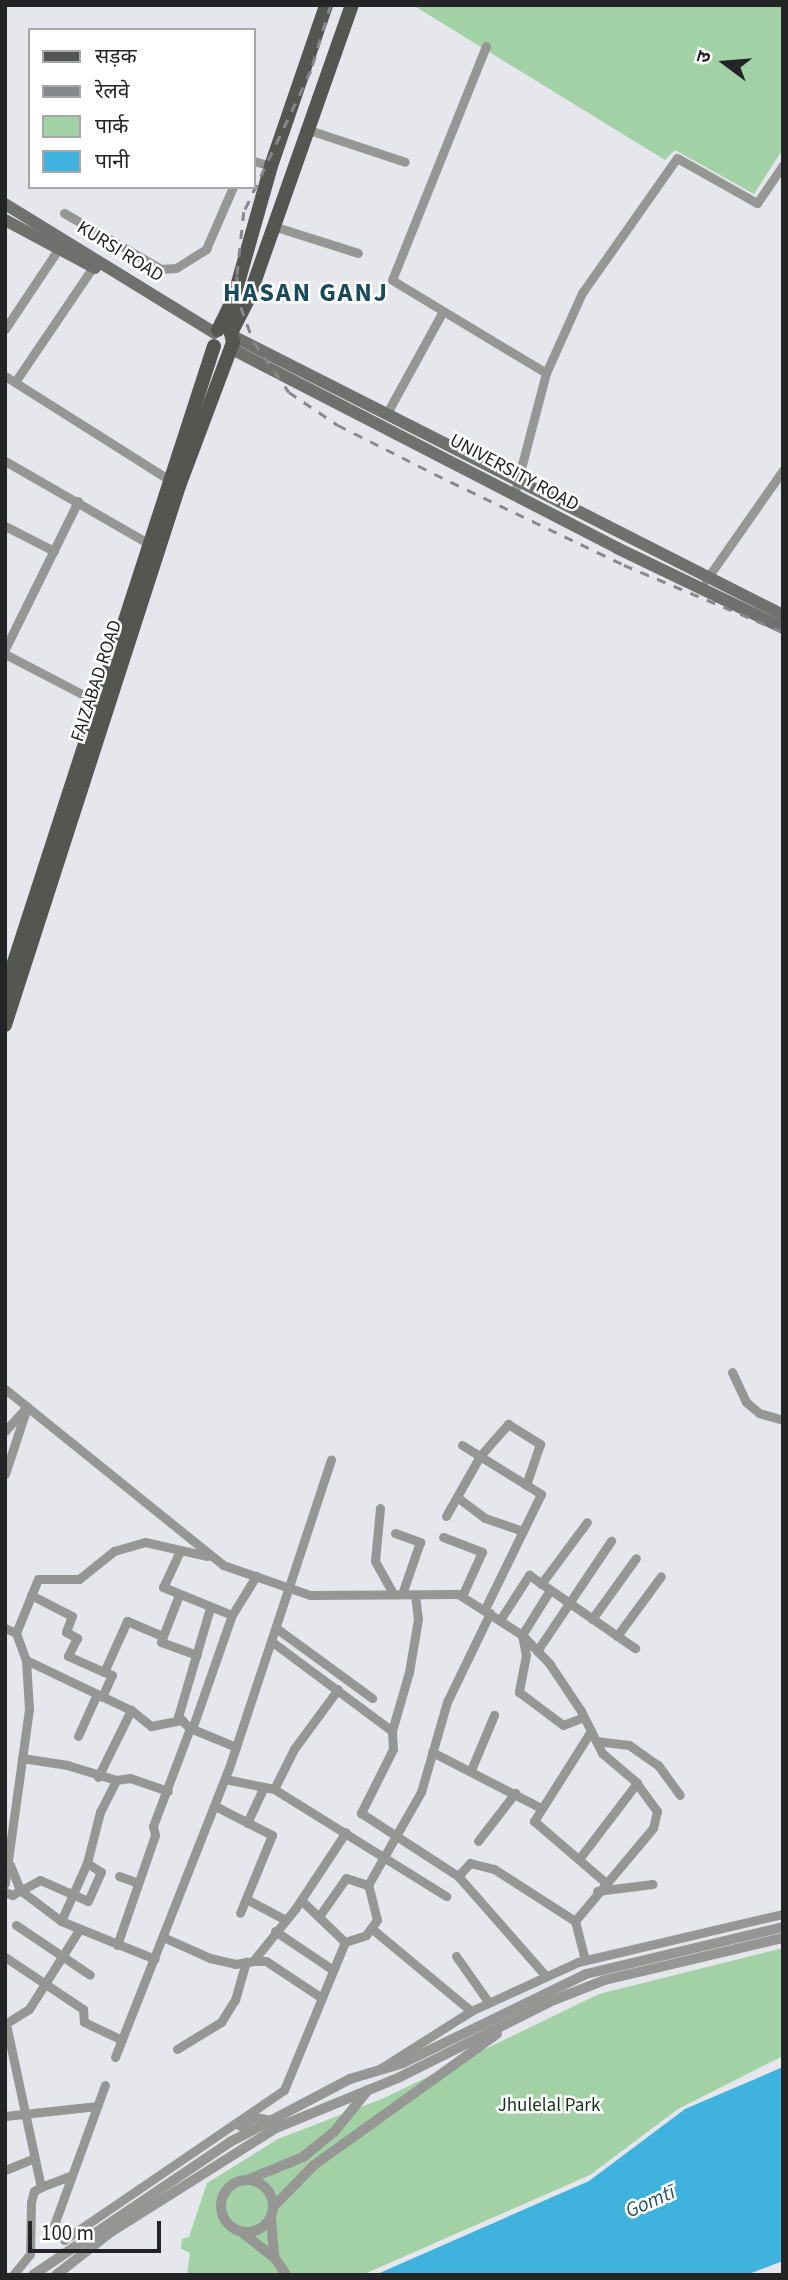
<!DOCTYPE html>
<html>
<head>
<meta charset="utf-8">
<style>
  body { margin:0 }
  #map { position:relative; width:788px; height:2280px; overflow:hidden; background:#e6e7ed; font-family:"Source Sans 3","Noto Sans Devanagari",sans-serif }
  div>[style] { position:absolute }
  .green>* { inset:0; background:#a2d1a5 }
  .water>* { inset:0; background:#3fb3de }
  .minor>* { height:9px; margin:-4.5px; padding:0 4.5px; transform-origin:4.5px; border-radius:4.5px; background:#969795 }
  .tertiary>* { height:10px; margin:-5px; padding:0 5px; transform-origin:5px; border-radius:5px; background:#969795 }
  .tertiary>.ring { margin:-5px; padding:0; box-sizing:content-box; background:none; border:10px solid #969795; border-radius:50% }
  .secondary>* { height:12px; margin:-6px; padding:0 6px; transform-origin:6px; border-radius:6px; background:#6f716e }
  .primary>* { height:14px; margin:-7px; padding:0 7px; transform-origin:7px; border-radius:7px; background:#545652 }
  .rail>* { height:2.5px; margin-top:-1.25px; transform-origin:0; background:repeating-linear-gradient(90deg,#87888c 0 9px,transparent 0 18px) }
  span { translate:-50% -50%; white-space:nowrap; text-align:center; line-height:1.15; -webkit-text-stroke:5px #fff; paint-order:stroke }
  .street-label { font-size:19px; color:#242426 }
  .park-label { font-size:19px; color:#133218 }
  .water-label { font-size:21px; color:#245366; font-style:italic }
  .district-label { font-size:26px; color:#194a5c; font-weight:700; letter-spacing:2px }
  .frame { position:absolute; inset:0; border:7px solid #242426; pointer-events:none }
  .legend { position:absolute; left:28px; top:28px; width:228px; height:161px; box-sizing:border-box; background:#fff; border:2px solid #a7a7a8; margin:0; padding:9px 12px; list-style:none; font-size:21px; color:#242426 }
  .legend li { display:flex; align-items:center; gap:14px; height:35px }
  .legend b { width:35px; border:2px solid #a7a7a8 }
  .north { position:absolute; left:690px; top:28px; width:70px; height:70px; -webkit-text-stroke:5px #fff; paint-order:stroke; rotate:286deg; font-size:19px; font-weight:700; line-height:28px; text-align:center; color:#242426 }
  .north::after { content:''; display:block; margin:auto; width:24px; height:32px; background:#242426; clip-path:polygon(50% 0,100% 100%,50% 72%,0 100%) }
  .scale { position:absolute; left:28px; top:2221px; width:133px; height:32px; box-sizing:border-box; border:4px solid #242426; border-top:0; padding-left:9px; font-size:21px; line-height:24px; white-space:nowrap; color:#242426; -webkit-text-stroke:5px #fff; paint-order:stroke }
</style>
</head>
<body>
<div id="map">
  <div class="green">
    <div style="clip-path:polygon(783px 5px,783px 149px,754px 194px,675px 150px,665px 160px,416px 7px)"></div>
    <div style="clip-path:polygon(783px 1948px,783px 2056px,678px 2109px,590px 2175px,362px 2275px,187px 2275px,190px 2253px,181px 2249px,182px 2239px,189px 2237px,207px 2183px,278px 2139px,384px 2098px,599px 1994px)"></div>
  </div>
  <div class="water">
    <div style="clip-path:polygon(783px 2067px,783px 2261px,746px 2275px,375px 2275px,589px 2181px,685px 2109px)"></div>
  </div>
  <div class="minor">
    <div style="left:486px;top:46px;width:252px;rotate:111.9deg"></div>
    <div style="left:392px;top:280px;width:180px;rotate:31.1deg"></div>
    <div style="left:306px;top:129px;width:104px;rotate:18.4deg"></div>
    <div style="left:254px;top:161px;width:18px;rotate:16deg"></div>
    <div style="left:64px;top:213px;width:112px;rotate:30deg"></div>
    <div style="left:161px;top:269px;width:15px;rotate:-4deg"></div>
    <div style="left:176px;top:268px;width:36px;rotate:-32deg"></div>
    <div style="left:206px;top:249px;width:68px;rotate:-66.5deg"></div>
    <div style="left:273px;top:226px;width:89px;rotate:17.6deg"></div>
    <div style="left:5px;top:329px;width:97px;rotate:-56.3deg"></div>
    <div style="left:5px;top:376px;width:200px;rotate:32.3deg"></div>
    <div style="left:15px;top:382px;width:139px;rotate:-55.9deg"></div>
    <div style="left:387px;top:413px;width:116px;rotate:-61.2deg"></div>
    <div style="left:5px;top:461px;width:168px;rotate:29.9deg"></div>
    <div style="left:514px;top:495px;width:126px;rotate:-75.3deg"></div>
    <div style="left:546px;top:373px;width:88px;rotate:-65.8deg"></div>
    <div style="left:582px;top:293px;width:165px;rotate:-54.9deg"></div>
    <div style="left:677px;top:158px;width:92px;rotate:29.4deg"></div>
    <div style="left:757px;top:203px;width:46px;rotate:-55.6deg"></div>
    <div style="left:5px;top:526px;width:55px;rotate:27deg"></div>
    <div style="left:706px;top:580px;width:134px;rotate:-55deg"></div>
    <div style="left:5px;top:649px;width:165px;rotate:-63.7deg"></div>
    <div style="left:5px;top:654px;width:108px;rotate:27.5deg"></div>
    <div style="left:732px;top:1372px;width:33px;rotate:65deg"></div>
    <div style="left:746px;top:1402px;width:17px;rotate:40deg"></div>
    <div style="left:759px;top:1413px;width:25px;rotate:16deg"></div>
    <div style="left:5px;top:1389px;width:280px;rotate:38.9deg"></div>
    <div style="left:223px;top:1565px;width:92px;rotate:19deg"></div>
    <div style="left:310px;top:1595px;width:148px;rotate:-0.4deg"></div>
    <div style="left:458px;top:1594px;width:76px;rotate:32.6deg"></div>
    <div style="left:522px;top:1635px;width:39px;rotate:46deg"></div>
    <div style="left:549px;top:1663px;width:58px;rotate:56.3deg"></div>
    <div style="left:581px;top:1711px;width:47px;rotate:63.4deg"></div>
    <div style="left:602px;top:1753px;width:43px;rotate:40.3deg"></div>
    <div style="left:635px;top:1781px;width:37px;rotate:54deg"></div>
    <div style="left:657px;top:1811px;width:17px;rotate:103deg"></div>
    <div style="left:653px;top:1828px;width:121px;rotate:130deg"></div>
    <div style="left:575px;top:1921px;width:40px;rotate:75.6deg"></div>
    <div style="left:5px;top:1431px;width:30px;rotate:-48deg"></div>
    <div style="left:462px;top:1445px;width:93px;rotate:31.8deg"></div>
    <div style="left:541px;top:1494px;width:128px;rotate:116deg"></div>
    <div style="left:5px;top:1474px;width:71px;rotate:-71.8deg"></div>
    <div style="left:457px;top:1497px;width:35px;rotate:37deg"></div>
    <div style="left:485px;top:1518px;width:40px;rotate:18.9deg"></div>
    <div style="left:380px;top:1508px;width:53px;rotate:95.4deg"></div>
    <div style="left:375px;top:1561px;width:38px;rotate:61deg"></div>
    <div style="left:446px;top:1516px;width:69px;rotate:-60.5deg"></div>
    <div style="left:480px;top:1456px;width:43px;rotate:-48.8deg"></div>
    <div style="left:508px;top:1424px;width:38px;rotate:32deg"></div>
    <div style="left:540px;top:1444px;width:43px;rotate:108.9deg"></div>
    <div style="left:395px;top:1533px;width:27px;rotate:20deg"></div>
    <div style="left:420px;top:1542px;width:55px;rotate:109.1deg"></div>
    <div style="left:443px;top:1537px;width:42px;rotate:21deg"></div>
    <div style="left:482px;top:1552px;width:48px;rotate:114.4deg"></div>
    <div style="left:180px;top:1551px;width:40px;rotate:115deg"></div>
    <div style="left:163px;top:1587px;width:74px;rotate:22.1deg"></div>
    <div style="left:541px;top:1584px;width:77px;rotate:-53.4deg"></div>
    <div style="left:550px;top:1590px;width:53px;rotate:121.9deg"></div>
    <div style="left:522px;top:1635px;width:20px;rotate:79deg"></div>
    <div style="left:526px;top:1655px;width:38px;rotate:101deg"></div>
    <div style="left:519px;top:1692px;width:55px;rotate:36.9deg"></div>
    <div style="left:563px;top:1725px;width:22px;rotate:-21deg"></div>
    <div style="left:31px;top:1595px;width:46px;rotate:27.1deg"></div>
    <div style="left:72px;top:1616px;width:17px;rotate:111deg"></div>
    <div style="left:66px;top:1632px;width:13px;rotate:29deg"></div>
    <div style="left:77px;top:1638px;width:20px;rotate:117deg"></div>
    <div style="left:68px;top:1656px;width:39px;rotate:24deg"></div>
    <div style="left:415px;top:1595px;width:24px;rotate:83deg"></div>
    <div style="left:418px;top:1619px;width:54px;rotate:99.6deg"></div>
    <div style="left:409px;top:1672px;width:61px;rotate:106.1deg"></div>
    <div style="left:392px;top:1731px;width:18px;rotate:87deg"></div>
    <div style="left:393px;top:1749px;width:72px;rotate:116.6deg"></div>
    <div style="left:361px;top:1813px;width:116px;rotate:33deg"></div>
    <div style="left:458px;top:1876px;width:18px;rotate:-47deg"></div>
    <div style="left:470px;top:1863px;width:25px;rotate:14deg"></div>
    <div style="left:494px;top:1869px;width:96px;rotate:32.7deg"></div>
    <div style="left:210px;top:1608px;width:114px;rotate:106.4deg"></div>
    <div style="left:178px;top:1717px;width:16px;rotate:43deg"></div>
    <div style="left:190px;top:1728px;width:50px;rotate:22.4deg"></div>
    <div style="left:592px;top:1619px;width:75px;rotate:-54.2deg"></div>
    <div style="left:500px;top:1620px;width:54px;rotate:-57.2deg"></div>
    <div style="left:529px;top:1575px;width:129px;rotate:34.6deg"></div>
    <div style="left:5px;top:1628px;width:12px;rotate:24deg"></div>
    <div style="left:16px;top:1633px;width:29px;rotate:70deg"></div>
    <div style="left:26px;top:1660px;width:49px;rotate:86.5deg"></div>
    <div style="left:29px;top:1709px;width:176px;rotate:97.9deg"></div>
    <div style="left:276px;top:1628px;width:119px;rotate:36.1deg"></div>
    <div style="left:16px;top:1633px;width:58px;rotate:-67.8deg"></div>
    <div style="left:38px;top:1579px;width:41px"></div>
    <div style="left:79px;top:1579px;width:45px;rotate:-38.7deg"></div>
    <div style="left:114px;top:1551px;width:32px;rotate:-16deg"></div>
    <div style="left:145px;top:1542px;width:64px;rotate:12.7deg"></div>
    <div style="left:163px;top:1636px;width:6px;rotate:108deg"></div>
    <div style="left:161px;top:1642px;width:38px;rotate:20deg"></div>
    <div style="left:617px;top:1636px;width:74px;rotate:-53.7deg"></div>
    <div style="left:271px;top:1641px;width:151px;rotate:36.6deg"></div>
    <div style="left:537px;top:1651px;width:133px;rotate:-56.1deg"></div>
    <div style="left:26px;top:1660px;width:116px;rotate:25.5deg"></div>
    <div style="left:131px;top:1710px;width:26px;rotate:39deg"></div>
    <div style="left:151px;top:1726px;width:32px;rotate:-11deg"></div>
    <div style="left:102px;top:1697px;width:24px;rotate:-66deg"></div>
    <div style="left:112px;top:1675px;width:9px;rotate:-159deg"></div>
    <div style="left:104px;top:1672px;width:56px;rotate:-65.7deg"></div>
    <div style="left:127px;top:1621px;width:39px;rotate:23deg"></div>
    <div style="left:163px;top:1636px;width:44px;rotate:-68.7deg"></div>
    <div style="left:192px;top:1729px;width:121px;rotate:-70.7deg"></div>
    <div style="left:232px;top:1615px;width:46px;rotate:-58.4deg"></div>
    <div style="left:591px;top:1731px;width:107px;rotate:122.3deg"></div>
    <div style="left:534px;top:1821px;width:94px;rotate:40.7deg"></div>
    <div style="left:78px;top:1736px;width:46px;rotate:-65.7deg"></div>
    <div style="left:596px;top:1741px;width:33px;rotate:7deg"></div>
    <div style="left:629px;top:1745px;width:35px;rotate:35deg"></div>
    <div style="left:658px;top:1765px;width:37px;rotate:54deg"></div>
    <div style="left:432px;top:1752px;width:123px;rotate:27.2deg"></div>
    <div style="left:22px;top:1758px;width:46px;rotate:8.8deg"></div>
    <div style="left:67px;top:1765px;width:51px;rotate:17deg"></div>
    <div style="left:116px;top:1780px;width:14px;rotate:-8deg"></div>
    <div style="left:130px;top:1778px;width:40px;rotate:18.9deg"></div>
    <div style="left:471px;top:1770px;width:60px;rotate:-67.3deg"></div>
    <div style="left:98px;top:1777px;width:75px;rotate:-63.8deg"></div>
    <div style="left:225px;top:1779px;width:50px;rotate:11.5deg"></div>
    <div style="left:274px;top:1789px;width:203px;rotate:31.9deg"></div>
    <div style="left:274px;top:1789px;width:45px;rotate:-63.4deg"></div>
    <div style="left:294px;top:1749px;width:74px;rotate:-53.7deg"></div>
    <div style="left:215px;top:1806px;width:64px;rotate:27deg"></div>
    <div style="left:272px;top:1835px;width:84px;rotate:112.3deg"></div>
    <div style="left:247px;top:1823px;width:40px;rotate:-65deg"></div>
    <div style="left:478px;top:1841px;width:61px;rotate:-52.4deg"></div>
    <div style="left:579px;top:1859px;width:96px;rotate:-52.7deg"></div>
    <div style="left:10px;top:1865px;width:27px;rotate:68deg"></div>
    <div style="left:20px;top:1890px;width:51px;rotate:37.1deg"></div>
    <div style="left:61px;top:1921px;width:101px;rotate:22deg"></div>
    <div style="left:119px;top:1876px;width:20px;rotate:20deg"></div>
    <div style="left:458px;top:1876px;width:133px;rotate:48.7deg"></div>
    <div style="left:597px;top:1891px;width:56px;rotate:-7.1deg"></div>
    <div style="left:5px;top:1892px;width:8px;rotate:23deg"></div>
    <div style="left:12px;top:1895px;width:32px;rotate:-28deg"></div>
    <div style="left:40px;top:1880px;width:52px;rotate:23.6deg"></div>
    <div style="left:88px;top:1901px;width:32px;rotate:-66deg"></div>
    <div style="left:101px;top:1872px;width:17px;rotate:-147deg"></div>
    <div style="left:246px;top:1899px;width:45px;rotate:27.7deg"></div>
    <div style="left:301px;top:1900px;width:61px;rotate:43.7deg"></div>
    <div style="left:320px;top:1915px;width:45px;rotate:-54.9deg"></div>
    <div style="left:346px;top:1878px;width:23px;rotate:18deg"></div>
    <div style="left:61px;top:1921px;width:64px;rotate:-65.9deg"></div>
    <div style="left:87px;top:1863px;width:53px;rotate:-75.7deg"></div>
    <div style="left:100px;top:1812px;width:36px;rotate:-63deg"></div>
    <div style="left:16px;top:1925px;width:89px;rotate:34deg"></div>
    <div style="left:371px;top:1928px;width:130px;rotate:39.7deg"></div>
    <div style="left:275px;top:1931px;width:70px;rotate:33.9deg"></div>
    <div style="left:163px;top:1937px;width:51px;rotate:24.1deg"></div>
    <div style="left:210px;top:1958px;width:26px;rotate:13deg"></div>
    <div style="left:235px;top:1964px;width:18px;rotate:-9deg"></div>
    <div style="left:253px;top:1961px;width:67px;rotate:-51.1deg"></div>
    <div style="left:295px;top:1909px;width:92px;rotate:-56.5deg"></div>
    <div style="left:117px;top:1945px;width:116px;rotate:-70.9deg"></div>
    <div style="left:155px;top:1835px;width:9px;rotate:-103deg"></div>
    <div style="left:153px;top:1826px;width:105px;rotate:-69.3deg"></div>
    <div style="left:456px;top:1956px;width:57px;rotate:54.9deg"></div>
    <div style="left:5px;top:1957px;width:94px;rotate:33.7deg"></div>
    <div style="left:83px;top:2009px;width:13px;rotate:86deg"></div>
    <div style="left:84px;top:2022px;width:42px;rotate:25.3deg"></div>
    <div style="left:253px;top:1961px;width:13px"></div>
    <div style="left:266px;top:1961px;width:67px;rotate:33.5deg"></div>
    <div style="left:5px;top:2024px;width:28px;rotate:-32deg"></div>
    <div style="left:29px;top:2009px;width:93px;rotate:-57.7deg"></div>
    <div style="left:6px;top:2024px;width:167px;rotate:77.9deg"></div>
    <div style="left:41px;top:2187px;width:33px;rotate:-21deg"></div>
    <div style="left:177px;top:2049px;width:52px;rotate:-31.5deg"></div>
    <div style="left:221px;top:2022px;width:26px;rotate:-58deg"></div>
    <div style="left:235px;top:2000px;width:40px;rotate:-74deg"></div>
    <div style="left:115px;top:2057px;width:311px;rotate:-68.5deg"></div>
    <div style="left:229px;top:1768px;width:325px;rotate:-71.7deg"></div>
    <div style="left:381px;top:2068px;width:107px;rotate:-32.3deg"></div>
    <div style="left:471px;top:2011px;width:118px;rotate:-24.6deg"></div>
    <div style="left:578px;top:1962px;width:211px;rotate:-13.2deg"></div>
    <div style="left:5px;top:2116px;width:93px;rotate:-6.2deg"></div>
    <div style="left:240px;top:2126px;width:17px;rotate:-31deg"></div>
    <div style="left:255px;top:2117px;width:17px;rotate:10deg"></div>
    <div style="left:5px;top:2170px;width:31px;rotate:-22deg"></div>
    <div style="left:54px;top:2225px;width:149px;rotate:-70deg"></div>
    <div style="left:64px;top:2240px;width:266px;rotate:-34.3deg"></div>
    <div style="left:284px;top:2090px;width:160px;rotate:-67.6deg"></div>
    <div style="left:345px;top:1942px;width:22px;rotate:-18deg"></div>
    <div style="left:366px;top:1935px;width:19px;rotate:-54deg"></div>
    <div style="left:377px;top:1920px;width:36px;rotate:-104deg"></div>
    <div style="left:368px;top:1885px;width:107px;rotate:-60.3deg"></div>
    <div style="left:421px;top:1792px;width:94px;rotate:-73.9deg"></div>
    <div style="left:447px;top:1702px;width:99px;rotate:-64.2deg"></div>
    <div style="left:13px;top:2275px;width:27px;rotate:-51deg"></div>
    <div style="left:30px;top:2254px;width:52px;rotate:-88.9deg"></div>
    <div style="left:31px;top:2202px;width:11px;rotate:-75deg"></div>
    <div style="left:34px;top:2191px;width:8px;rotate:-30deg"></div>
  </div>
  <div class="tertiary">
    <div class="ring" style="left:221px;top:2180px;width:42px;height:42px"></div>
    <div style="left:247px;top:2180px;width:61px;rotate:-22.3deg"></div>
    <div style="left:303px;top:2157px;width:40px;rotate:-39deg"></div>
    <div style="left:334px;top:2132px;width:54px;rotate:-51deg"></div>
    <div style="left:274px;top:2206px;width:57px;rotate:-45.7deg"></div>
    <div style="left:314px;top:2165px;width:225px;rotate:-35.6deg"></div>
    <div style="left:271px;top:2219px;width:36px;rotate:85deg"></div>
    <div style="left:244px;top:2234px;width:39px;rotate:38deg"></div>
    <div style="left:275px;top:2258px;width:20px;rotate:57deg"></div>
    <div style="left:33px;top:2275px;width:238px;rotate:-34deg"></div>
    <div style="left:230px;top:2142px;width:136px;rotate:-27.7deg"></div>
    <div style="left:350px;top:2079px;width:55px;rotate:-16.8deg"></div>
    <div style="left:403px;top:2063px;width:203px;rotate:-25.9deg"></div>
    <div style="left:586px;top:1974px;width:203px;rotate:-13.4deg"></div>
    <div style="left:56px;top:2275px;width:70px;rotate:-38deg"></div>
    <div style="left:111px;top:2232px;width:195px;rotate:-32.2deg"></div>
    <div style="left:276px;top:2128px;width:132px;rotate:-22.3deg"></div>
    <div style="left:398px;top:2078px;width:174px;rotate:-26.6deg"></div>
    <div style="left:554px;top:2000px;width:55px;rotate:-21.4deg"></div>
    <div style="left:605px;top:1980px;width:183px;rotate:-13.3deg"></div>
  </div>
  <div class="secondary">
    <div style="left:5px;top:204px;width:246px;rotate:31.6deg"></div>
    <div style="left:5px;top:220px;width:102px;rotate:28.1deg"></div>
    <div style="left:233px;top:336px;width:617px;rotate:26.9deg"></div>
    <div style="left:230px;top:348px;width:436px;rotate:27.3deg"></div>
    <div style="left:617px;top:548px;width:184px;rotate:25.7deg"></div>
  </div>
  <div class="primary">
    <div style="left:218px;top:330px;width:37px;rotate:-64deg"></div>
    <div style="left:234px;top:297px;width:136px;rotate:-74.2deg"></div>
    <div style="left:271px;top:166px;width:170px;rotate:-71.1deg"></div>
    <div style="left:231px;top:333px;width:37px;rotate:-63deg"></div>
    <div style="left:248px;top:300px;width:313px;rotate:-70.6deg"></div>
    <div style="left:5px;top:990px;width:677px;rotate:-72.02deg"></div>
    <div style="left:5px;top:1025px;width:566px;rotate:-72.11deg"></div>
    <div style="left:179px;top:486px;width:154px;rotate:-69.4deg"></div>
    <div style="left:233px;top:342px;width:9px;rotate:-103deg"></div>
  </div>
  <div class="rail">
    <div style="left:331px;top:5px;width:69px;rotate:106.9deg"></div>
    <div style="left:311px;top:71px;width:156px;rotate:115.4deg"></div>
    <div style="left:244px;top:212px;width:64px;rotate:96.2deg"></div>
    <div style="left:237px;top:276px;width:31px;rotate:83deg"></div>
    <div style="left:241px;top:307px;width:37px;rotate:70deg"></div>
    <div style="left:254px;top:342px;width:61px;rotate:55deg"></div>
    <div style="left:289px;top:392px;width:59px;rotate:34deg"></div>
    <div style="left:338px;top:425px;width:127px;rotate:26.8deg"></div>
    <div style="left:451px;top:482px;width:192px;rotate:25.6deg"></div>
    <div style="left:624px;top:565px;width:173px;rotate:22.8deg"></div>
  </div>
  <div class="street-label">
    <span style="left:120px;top:252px;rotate:32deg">KURSI ROAD</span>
    <span style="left:514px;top:473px;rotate:28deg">UNIVERSITY ROAD</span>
    <span style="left:97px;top:681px;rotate:-72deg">FAIZABAD ROAD</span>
  </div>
  <div class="park-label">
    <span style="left:549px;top:2106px">Jhulelal Park</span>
  </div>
  <div class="water-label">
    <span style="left:650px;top:2201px;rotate:-24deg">Gomtī</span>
  </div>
  <div class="district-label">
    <span style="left:306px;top:293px">HASAN GANJ</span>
  </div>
  <div class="frame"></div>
  <ul class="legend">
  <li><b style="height:9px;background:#545652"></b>सड़क</li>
  <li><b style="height:9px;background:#87888c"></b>रेलवे</li>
  <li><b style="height:19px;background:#a2d1a5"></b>पार्क</li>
  <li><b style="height:19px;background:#3fb3de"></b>पानी</li>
  </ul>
  <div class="north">उ</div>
  <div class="scale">100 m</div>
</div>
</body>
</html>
